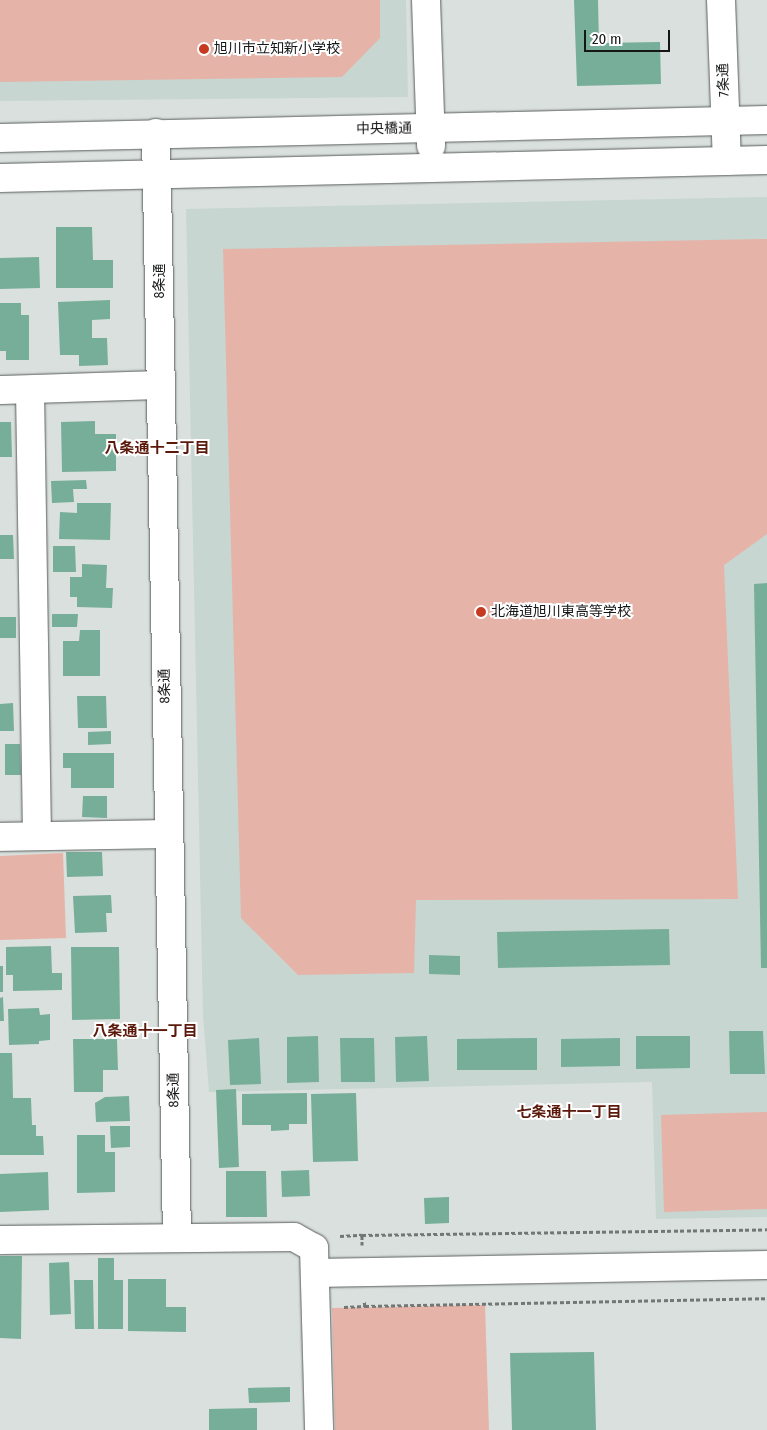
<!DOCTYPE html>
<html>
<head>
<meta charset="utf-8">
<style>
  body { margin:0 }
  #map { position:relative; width:767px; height:1430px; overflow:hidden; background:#dae0dd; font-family:"Fira Sans Condensed","Noto Sans JP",sans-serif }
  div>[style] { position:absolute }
  .built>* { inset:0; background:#c7d6d0 }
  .green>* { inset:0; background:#e6b3a8 }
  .building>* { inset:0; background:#77ae9a }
  .path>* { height:3px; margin-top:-1.5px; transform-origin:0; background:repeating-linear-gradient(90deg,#727674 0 4px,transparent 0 6.5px) }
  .roads { filter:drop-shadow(0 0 1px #585d5b) drop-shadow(0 0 1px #585d5b) }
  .minor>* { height:28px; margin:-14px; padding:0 14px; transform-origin:14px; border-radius:14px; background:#fff }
  .dots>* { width:14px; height:14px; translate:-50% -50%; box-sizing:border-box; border:2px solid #fff; border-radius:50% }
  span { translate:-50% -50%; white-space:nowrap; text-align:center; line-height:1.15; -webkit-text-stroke:4px #fff; paint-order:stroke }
  .poi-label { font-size:14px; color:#151716 }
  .left { translate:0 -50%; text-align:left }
  .street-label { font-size:14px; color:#151716 }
  .neighbourhood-label { font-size:15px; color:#5b190c; font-weight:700 }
  .scale { position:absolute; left:584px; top:30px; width:86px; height:22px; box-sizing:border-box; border:2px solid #151716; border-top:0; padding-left:6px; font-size:15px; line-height:18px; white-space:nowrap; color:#151716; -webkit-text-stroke:4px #fff; paint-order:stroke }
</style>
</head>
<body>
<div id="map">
  <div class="built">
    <div style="clip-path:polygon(0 0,406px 0,408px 97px,0 101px)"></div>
    <div style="clip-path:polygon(767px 197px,767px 1217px,656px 1219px,652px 1082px,209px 1092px,203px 1015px,186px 209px)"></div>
  </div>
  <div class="green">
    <div style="clip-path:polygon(0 0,380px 0,380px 38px,342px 77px,0 82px)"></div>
    <div style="clip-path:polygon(767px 239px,767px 534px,724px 565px,738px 899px,416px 900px,414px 973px,298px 975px,241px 918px,223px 249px)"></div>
    <div style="clip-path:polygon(63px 853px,66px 938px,0 940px,0 856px)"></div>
    <div style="clip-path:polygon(767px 1112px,767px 1209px,664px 1212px,661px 1115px)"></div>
    <div style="clip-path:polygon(485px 1305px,489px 1430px,335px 1430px,332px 1308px)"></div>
  </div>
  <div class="building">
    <div style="clip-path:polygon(574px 0,598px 0,599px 43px,660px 42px,661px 84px,577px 86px)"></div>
    <div style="clip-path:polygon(56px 227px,92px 227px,93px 260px,113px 260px,113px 288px,56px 288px)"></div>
    <div style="clip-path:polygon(39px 257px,40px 288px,0 289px,0 258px)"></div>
    <div style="clip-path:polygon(110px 300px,110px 319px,92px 320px,92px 338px,107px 338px,108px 365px,79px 366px,79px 355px,60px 355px,58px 302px)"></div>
    <div style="clip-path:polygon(0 303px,21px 303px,21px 315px,29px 315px,29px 360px,6px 360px,6px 351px,0 351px)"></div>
    <div style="clip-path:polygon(95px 421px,95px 434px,116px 434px,116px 471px,62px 472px,61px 422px)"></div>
    <div style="clip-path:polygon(0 422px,11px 422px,12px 457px,0 457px)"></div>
    <div style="clip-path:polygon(86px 480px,87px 489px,73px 489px,74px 502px,52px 503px,51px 481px)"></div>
    <div style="clip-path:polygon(77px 503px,111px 503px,110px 540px,59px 539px,60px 512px,77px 513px)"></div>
    <div style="clip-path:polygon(0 535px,13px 535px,14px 559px,0 559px)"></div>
    <div style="clip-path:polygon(53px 546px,75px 546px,76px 572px,53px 572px)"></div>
    <div style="clip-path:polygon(82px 564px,107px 565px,106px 588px,113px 588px,112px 608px,77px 607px,77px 597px,70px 597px,70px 577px,82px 577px)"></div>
    <div style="clip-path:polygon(767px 583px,767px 968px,761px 968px,754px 584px)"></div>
    <div style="clip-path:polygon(52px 614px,78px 614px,77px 627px,52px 627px)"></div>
    <div style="clip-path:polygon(0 617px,16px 617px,16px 638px,0 638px)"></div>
    <div style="clip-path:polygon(80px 630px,100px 630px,100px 676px,63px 676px,63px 641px,79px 641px)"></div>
    <div style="clip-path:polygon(77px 696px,106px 696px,107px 728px,78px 728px)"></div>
    <div style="clip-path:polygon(13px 703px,14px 731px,0 731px,0 704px)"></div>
    <div style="clip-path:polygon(111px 731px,111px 744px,88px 745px,88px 732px)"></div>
    <div style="clip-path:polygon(5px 744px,20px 744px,21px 775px,5px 775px)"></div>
    <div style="clip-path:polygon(63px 753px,114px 753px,114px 788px,71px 788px,71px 768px,63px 768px)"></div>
    <div style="clip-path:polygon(83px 796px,107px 796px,107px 818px,82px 817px)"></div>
    <div style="clip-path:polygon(66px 852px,102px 852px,103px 876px,67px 877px)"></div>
    <div style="clip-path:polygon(111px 895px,112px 913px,106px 913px,107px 932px,75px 933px,73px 896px)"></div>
    <div style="clip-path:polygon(669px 929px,670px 965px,498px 968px,497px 932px)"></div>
    <div style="clip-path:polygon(51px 946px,52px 973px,62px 973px,62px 990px,13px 991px,13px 975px,6px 975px,6px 947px)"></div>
    <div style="clip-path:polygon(71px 947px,119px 947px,120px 1019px,72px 1020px)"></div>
    <div style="clip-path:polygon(429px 955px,460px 956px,460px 975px,429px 974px)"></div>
    <div style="clip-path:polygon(0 966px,3px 966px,3px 992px,0 992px)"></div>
    <div style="clip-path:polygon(3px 997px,4px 1021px,0 1021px,0 998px)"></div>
    <div style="clip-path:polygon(39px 1008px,40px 1015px,50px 1014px,50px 1040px,39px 1041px,39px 1044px,9px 1045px,8px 1009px)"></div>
    <div style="clip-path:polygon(729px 1031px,763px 1031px,765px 1074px,730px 1074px)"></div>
    <div style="clip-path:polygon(318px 1036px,319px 1082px,287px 1083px,287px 1037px)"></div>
    <div style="clip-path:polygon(427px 1036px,429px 1081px,396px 1082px,395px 1037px)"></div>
    <div style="clip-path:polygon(636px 1036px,690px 1036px,690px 1068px,636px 1069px)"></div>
    <div style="clip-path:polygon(259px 1038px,261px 1084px,230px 1085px,228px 1040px)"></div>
    <div style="clip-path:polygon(340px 1038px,374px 1038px,375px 1082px,341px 1082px)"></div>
    <div style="clip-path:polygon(537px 1038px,537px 1070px,457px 1070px,457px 1039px)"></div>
    <div style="clip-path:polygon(620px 1038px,620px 1066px,561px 1067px,561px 1039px)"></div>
    <div style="clip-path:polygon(73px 1039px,117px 1039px,118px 1070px,103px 1070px,103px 1092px,74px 1092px)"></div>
    <div style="clip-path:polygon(0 1053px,12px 1053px,13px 1098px,31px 1098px,32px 1125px,36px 1125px,36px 1136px,43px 1136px,44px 1155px,0 1155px)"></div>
    <div style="clip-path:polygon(236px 1089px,239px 1167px,219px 1168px,216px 1090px)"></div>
    <div style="clip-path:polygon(307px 1093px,307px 1124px,289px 1124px,289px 1130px,271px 1131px,271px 1125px,242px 1125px,242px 1094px)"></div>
    <div style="clip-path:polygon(356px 1093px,358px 1161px,313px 1162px,311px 1094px)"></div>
    <div style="clip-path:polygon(129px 1096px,130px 1121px,96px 1122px,95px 1103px,105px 1097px)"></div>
    <div style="clip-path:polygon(110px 1126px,130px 1126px,130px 1147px,111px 1148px)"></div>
    <div style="clip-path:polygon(77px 1135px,105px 1135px,105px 1152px,115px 1152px,115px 1192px,77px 1193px)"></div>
    <div style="clip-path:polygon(309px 1170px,310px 1196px,282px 1197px,281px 1171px)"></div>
    <div style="clip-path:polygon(226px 1171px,266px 1171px,267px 1217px,226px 1217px)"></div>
    <div style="clip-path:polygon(48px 1172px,49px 1210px,0 1212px,0 1174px)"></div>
    <div style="clip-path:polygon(449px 1197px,449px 1223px,425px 1224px,424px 1198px)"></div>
    <div style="clip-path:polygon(0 1256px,22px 1256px,21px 1339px,0 1338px)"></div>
    <div style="clip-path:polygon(98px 1258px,114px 1258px,114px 1280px,123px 1280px,123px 1329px,98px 1329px)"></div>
    <div style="clip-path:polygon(69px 1262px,71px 1314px,50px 1315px,49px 1263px)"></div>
    <div style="clip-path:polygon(128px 1279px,166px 1279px,166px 1307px,186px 1307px,186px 1332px,128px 1331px)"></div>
    <div style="clip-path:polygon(74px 1280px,93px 1280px,94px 1329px,75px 1329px)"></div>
    <div style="clip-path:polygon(594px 1352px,596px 1430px,512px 1430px,510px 1353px)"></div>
    <div style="clip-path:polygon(290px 1387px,290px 1402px,249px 1403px,248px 1388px)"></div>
    <div style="clip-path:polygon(257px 1408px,257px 1430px,209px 1430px,209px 1409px)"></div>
  </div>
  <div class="path">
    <div style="left:362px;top:1235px;width:405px;rotate:-0.8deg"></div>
    <div style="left:340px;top:1236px;width:22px;rotate:-3deg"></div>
    <div style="left:362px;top:1235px;width:10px;rotate:90deg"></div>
    <div style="left:365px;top:1306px;width:402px;rotate:-1.1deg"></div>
    <div style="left:344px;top:1307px;width:21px;rotate:-3deg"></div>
    <div style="left:365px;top:1306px;width:5px;rotate:-101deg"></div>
  </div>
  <div class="roads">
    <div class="minor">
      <div style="left:426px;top:0;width:146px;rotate:88deg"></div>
      <div style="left:721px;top:0;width:161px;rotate:87.9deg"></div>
      <div style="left:156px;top:133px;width:1105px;rotate:88.91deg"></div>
      <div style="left:0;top:138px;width:767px;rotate:-1.34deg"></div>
      <div style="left:0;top:178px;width:767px;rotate:-1.34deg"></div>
      <div style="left:0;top:390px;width:161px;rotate:-1.8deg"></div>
      <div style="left:30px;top:390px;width:445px;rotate:89.1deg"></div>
      <div style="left:0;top:837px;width:167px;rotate:-1deg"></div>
      <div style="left:0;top:1240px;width:294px;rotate:-0.6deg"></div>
      <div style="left:294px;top:1237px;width:23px;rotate:29deg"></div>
      <div style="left:314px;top:1248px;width:182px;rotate:88.4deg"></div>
      <div style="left:315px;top:1273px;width:452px;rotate:-1deg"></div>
    </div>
  </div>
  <div class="dots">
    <div style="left:204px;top:49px;background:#c53a20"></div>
    <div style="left:481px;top:612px;background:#c53a20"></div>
  </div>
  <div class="poi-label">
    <span class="left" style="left:214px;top:49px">旭川市立知新小学校</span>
    <span class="left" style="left:491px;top:612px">北海道旭川東高等学校</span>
  </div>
  <div class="street-label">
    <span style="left:724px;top:80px;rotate:-92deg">7条通</span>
    <span style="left:384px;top:129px;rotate:-1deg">中央橋通</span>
    <span style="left:160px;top:281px;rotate:-90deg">8条通</span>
    <span style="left:165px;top:686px;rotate:-91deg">8条通</span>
    <span style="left:174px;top:1090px;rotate:-91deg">8条通</span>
  </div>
  <div class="neighbourhood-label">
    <span style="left:157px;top:449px">八条通十二丁目</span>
    <span style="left:145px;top:1032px">八条通十一丁目</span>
    <span style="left:569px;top:1113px">七条通十一丁目</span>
  </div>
  <div class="scale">20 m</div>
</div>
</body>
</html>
